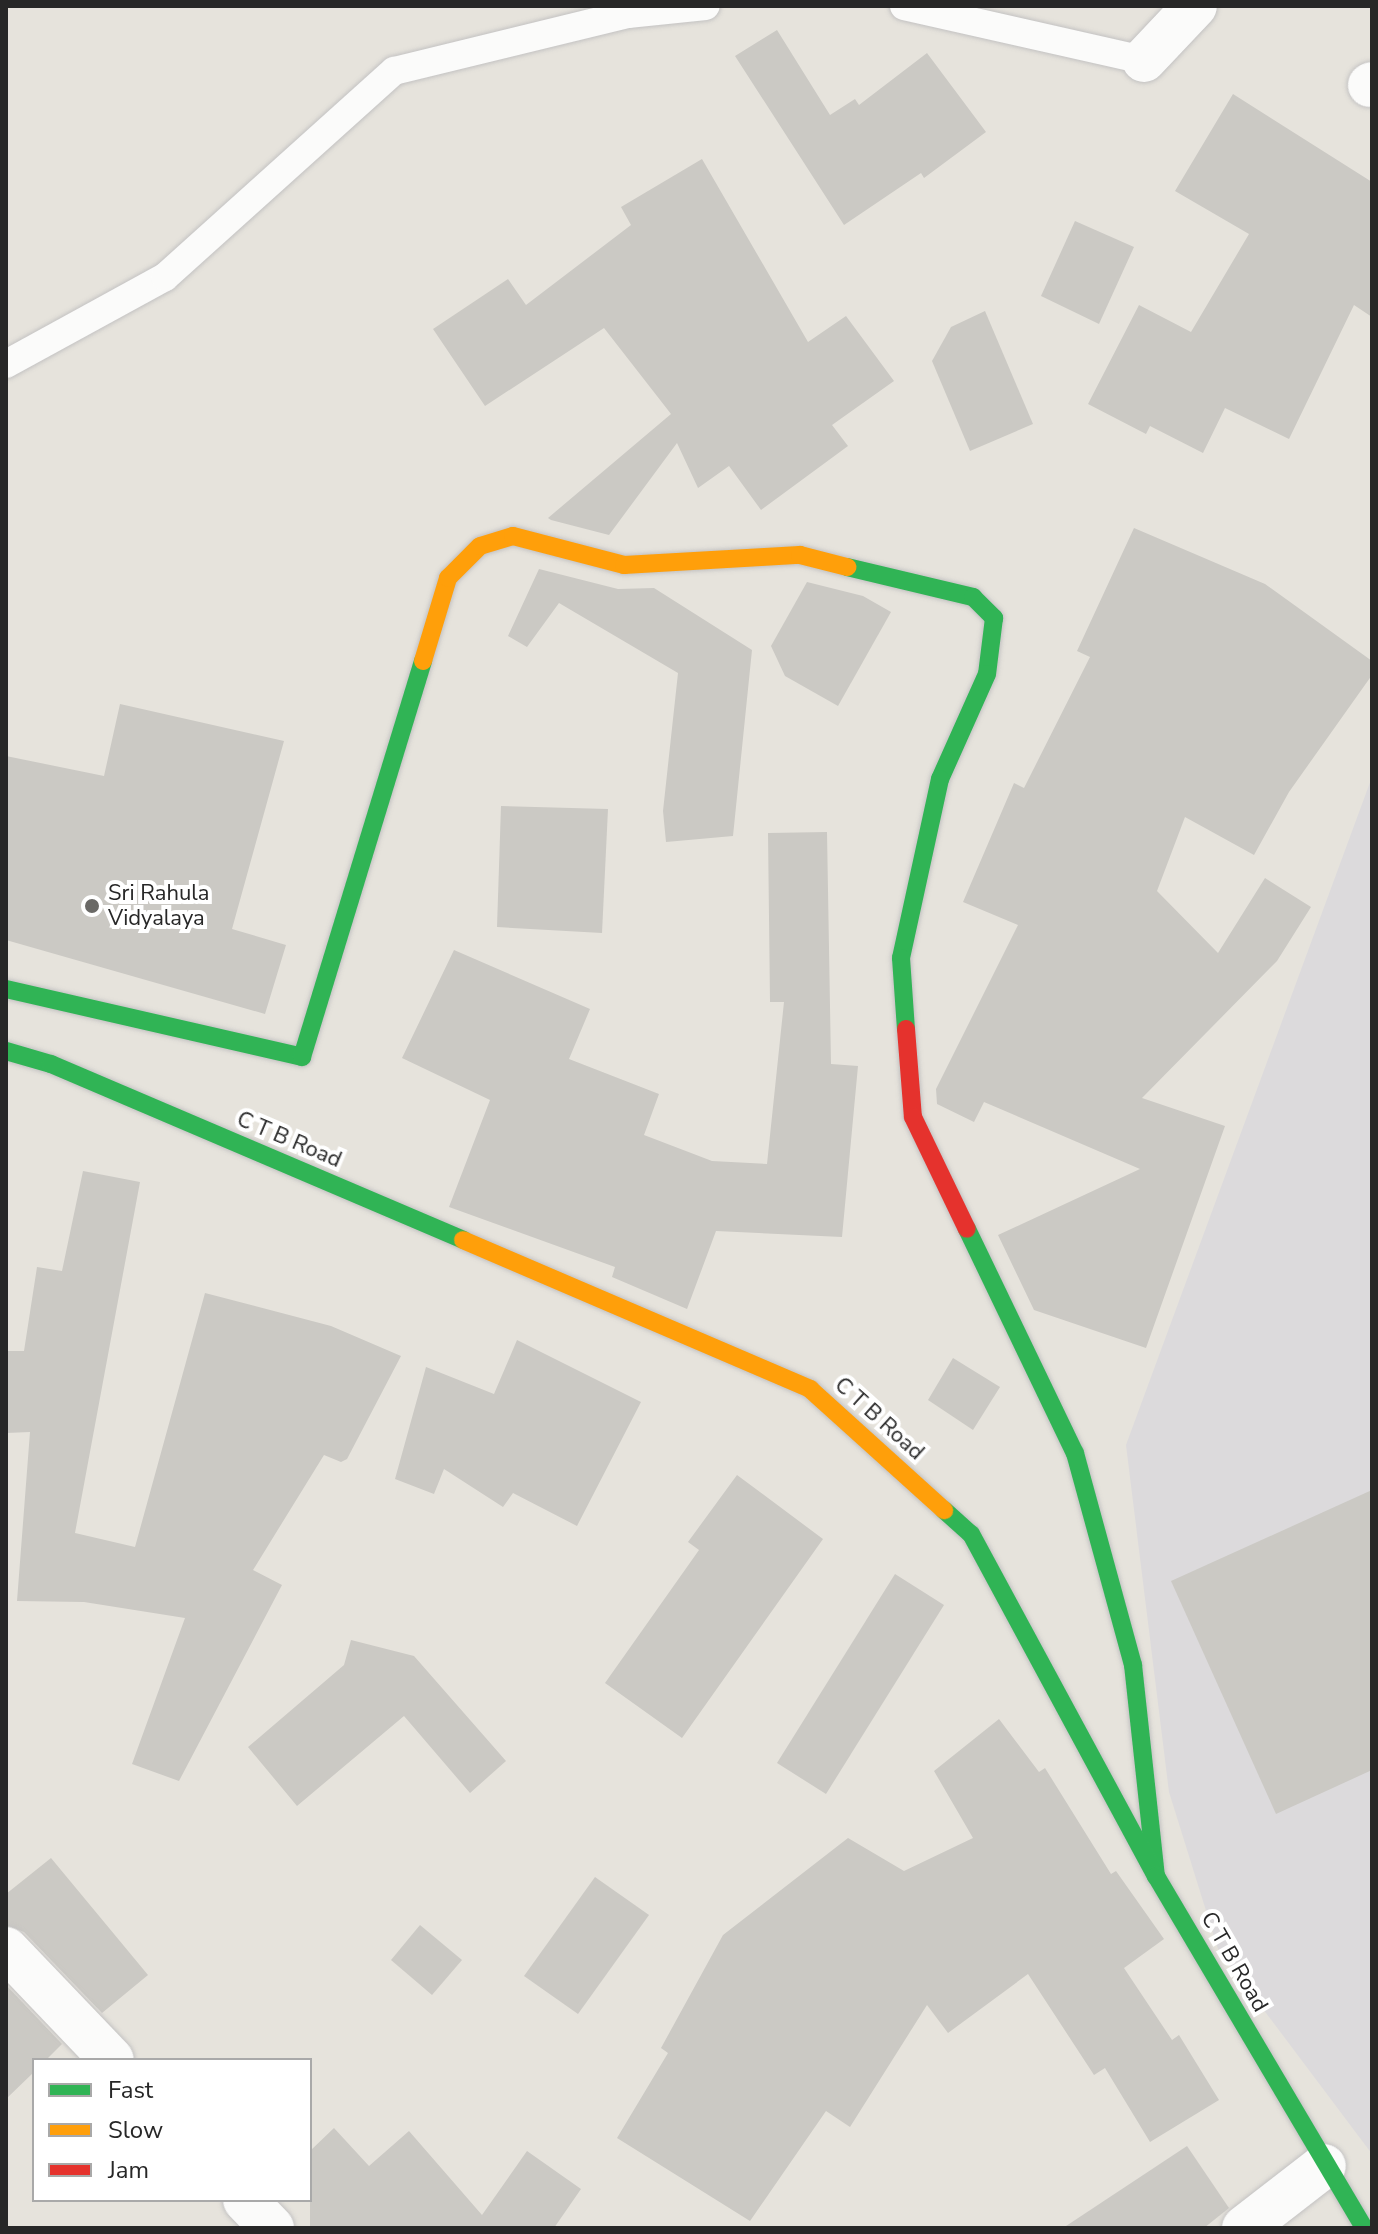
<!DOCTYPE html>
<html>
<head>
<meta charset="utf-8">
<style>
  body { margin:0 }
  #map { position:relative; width:1378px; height:2234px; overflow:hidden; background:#e6e3dc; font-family:"Nunito Sans",sans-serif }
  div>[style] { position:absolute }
  .industrial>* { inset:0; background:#dcdadc }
  .building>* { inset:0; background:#cbc9c4 }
  .roads { filter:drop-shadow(0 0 2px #c3c2c2) drop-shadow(0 0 2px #c3c2c2) }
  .lane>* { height:28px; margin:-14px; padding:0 14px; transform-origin:14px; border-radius:14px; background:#fbfbfa }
  .street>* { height:44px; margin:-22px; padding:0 22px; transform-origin:22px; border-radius:22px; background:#fbfbfa }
  .fast>* { height:18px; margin:-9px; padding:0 9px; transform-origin:9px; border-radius:9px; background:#30b455 }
  .slow>* { height:18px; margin:-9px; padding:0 9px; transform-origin:9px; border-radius:9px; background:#ff9f0a }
  .jam>* { height:18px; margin:-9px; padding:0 9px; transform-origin:9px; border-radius:9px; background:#e5322d }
  .dots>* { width:22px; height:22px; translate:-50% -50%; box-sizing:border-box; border:4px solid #fff; border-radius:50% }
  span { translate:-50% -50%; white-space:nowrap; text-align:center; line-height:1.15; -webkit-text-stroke:8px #fff; paint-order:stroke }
  .poi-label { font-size:22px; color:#272727 }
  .left { translate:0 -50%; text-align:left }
  .street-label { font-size:22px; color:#272727 }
  .frame { position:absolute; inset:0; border:8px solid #272727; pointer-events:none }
  .legend { position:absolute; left:32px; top:2058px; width:280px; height:144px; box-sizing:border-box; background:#fff; border:2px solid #a9a9a9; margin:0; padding:10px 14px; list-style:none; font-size:24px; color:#272727 }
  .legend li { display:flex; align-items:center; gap:16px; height:40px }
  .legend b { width:40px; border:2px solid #a9a9a9 }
</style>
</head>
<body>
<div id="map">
  <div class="industrial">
    <div style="clip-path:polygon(1372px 777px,1372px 2154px,1218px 1949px,1169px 1792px,1126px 1445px)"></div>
  </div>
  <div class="building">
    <div style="clip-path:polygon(777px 30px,830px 115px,855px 99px,859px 105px,927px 53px,986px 132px,924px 178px,921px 173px,844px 225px,735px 56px)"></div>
    <div style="clip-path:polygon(1233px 94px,1372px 182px,1372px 317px,1354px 305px,1289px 439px,1225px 408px,1203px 453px,1150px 426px,1146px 434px,1088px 404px,1139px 305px,1191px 332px,1249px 234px,1175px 191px)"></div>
    <div style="clip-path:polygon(702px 159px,808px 342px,846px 316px,894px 381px,832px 425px,848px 446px,761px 510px,729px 466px,698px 488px,677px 443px,609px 535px,551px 520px,548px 518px,671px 414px,604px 328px,485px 406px,433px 329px,508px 279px,526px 305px,631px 225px,621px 207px)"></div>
    <div style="clip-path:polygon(1075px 221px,1134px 247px,1099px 324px,1041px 296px)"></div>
    <div style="clip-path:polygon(985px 311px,1033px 424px,970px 451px,932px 361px,951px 327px)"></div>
    <div style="clip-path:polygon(1134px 528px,1265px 584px,1372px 661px,1372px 675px,1289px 792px,1254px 855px,1185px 817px,1157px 891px,1218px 953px,1265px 878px,1311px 907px,1277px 961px,1142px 1098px,1225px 1126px,1146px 1348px,1034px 1310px,998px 1235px,1140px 1169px,984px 1102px,974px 1122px,937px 1104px,936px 1089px,1018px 925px,963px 902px,1014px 783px,1024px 788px,1090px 657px,1077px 651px)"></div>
    <div style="clip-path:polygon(539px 569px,618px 589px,654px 588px,752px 650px,733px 836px,666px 842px,663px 811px,678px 673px,559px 603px,527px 647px,508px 636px)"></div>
    <div style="clip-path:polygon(807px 582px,863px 596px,891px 612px,838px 706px,785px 676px,771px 646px)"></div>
    <div style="clip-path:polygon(120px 704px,284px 741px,232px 929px,286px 945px,265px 1014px,6px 940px,6px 756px,104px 776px)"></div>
    <div style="clip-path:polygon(501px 806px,608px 809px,602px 933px,497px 927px)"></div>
    <div style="clip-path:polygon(827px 832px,831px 1064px,858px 1066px,842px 1237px,716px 1231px,687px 1309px,612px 1277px,615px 1267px,449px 1207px,490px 1100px,402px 1058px,454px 950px,590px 1009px,569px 1059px,659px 1094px,644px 1135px,712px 1161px,767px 1164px,784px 1002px,770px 1002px,768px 833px)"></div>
    <div style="clip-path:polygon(83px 1171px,140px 1182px,75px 1533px,135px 1547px,205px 1293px,331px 1326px,401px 1356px,347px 1459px,341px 1462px,324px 1455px,253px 1570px,282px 1585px,179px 1781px,132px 1764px,185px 1618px,84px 1602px,17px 1601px,30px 1432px,6px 1433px,6px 1351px,24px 1351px,37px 1267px,62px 1271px)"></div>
    <div style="clip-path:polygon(517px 1340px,641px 1402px,577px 1526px,513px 1493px,503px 1507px,444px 1469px,434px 1494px,395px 1479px,426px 1367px,494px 1394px)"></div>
    <div style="clip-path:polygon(953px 1358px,1000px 1387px,973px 1430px,928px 1400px)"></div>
    <div style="clip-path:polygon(737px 1475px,823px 1539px,682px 1738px,605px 1683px,699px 1550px,688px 1542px)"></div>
    <div style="clip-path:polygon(1372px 1490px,1372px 1770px,1276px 1814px,1171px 1581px)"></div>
    <div style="clip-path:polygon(895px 1574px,944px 1605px,826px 1794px,777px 1763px)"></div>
    <div style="clip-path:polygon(351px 1640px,414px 1656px,506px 1761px,470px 1793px,404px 1716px,297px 1806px,248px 1747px,344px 1665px)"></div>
    <div style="clip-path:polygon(999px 1719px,1039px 1772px,1045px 1768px,1111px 1874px,1116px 1871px,1164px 1939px,1124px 1968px,1172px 2040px,1179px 2035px,1219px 2100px,1150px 2142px,1105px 2068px,1094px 2075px,1028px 1974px,948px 2033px,927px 2005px,850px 2127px,826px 2111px,750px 2221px,617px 2138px,668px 2053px,661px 2048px,723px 1935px,848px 1838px,904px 1871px,973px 1838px,934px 1771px)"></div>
    <div style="clip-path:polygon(51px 1858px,148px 1975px,102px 2013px,24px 1932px,6px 1925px,6px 1894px)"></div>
    <div style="clip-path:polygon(595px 1877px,649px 1915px,578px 2014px,524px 1976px)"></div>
    <div style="clip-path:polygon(420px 1925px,462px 1960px,432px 1995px,391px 1960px)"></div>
    <div style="clip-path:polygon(6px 1985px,62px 2044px,46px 2060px,34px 2060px,34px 2072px,6px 2099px)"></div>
    <div style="clip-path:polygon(334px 2128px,369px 2166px,409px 2131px,482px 2215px,527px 2151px,581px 2189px,554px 2228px,310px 2228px,310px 2151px)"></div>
    <div style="clip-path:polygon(1187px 2146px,1229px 2208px,1204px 2228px,1063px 2228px)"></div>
  </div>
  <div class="roads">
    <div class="lane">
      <div style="left:904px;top:6px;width:246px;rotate:12.7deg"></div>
      <div style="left:6px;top:364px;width:181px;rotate:-28.7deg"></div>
      <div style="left:165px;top:277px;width:308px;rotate:-42deg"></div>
      <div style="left:394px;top:71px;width:241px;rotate:-13.7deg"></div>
      <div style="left:628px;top:14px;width:78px;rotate:-5.9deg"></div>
    </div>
    <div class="street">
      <div style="left:1144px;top:60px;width:74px;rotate:-46.6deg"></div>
      <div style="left:1370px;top:85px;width:2px;rotate:-27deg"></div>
      <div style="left:6px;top:1949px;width:153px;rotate:46.3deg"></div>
      <div style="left:245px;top:2200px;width:39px;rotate:46deg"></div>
      <div style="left:1244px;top:2228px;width:101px;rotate:-37.8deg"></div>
    </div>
    <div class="fast">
      <div style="left:847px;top:567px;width:130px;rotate:13.4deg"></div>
      <div style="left:973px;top:597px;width:30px;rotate:45deg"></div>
      <div style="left:994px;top:618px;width:56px;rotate:97.1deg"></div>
      <div style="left:987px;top:674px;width:115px;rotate:114.1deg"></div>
      <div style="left:940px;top:779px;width:183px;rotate:102.3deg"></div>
      <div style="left:901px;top:958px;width:71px;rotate:86deg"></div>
      <div style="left:6px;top:989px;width:304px;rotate:12.9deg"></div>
      <div style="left:302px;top:1057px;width:414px;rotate:-73deg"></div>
      <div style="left:6px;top:1051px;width:47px;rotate:16.1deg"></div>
      <div style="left:51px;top:1064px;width:448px;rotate:23.1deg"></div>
      <div style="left:967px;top:1229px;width:249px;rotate:64.3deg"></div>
      <div style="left:1075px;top:1453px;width:220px;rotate:74.7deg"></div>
      <div style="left:1133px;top:1665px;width:212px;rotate:83.8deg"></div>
      <div style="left:944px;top:1510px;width:36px;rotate:42deg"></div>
      <div style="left:971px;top:1534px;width:389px;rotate:61.6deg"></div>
      <div style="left:1156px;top:1876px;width:409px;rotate:59.4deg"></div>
    </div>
    <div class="slow">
      <div style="left:423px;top:661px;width:87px;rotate:-73.2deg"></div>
      <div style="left:448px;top:578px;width:45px;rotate:-45deg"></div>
      <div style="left:480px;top:546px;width:34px;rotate:-17deg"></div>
      <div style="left:513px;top:536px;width:115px;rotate:14.6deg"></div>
      <div style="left:624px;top:565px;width:176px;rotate:-3.3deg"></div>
      <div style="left:800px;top:555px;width:49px;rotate:14.3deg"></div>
      <div style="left:463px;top:1240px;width:378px;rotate:23.2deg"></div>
      <div style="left:810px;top:1389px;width:181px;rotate:42.1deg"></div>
    </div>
    <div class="jam">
      <div style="left:906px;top:1029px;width:88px;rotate:85.5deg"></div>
      <div style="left:913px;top:1117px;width:124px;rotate:64.3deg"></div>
    </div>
  </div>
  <div class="dots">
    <div style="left:92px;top:906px;background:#6a6966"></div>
  </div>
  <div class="poi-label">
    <span class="left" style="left:108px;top:906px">Sri Rahula<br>Vidyalaya</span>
  </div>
  <div class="street-label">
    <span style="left:289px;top:1140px;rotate:23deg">C T B Road</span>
    <span style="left:879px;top:1419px;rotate:42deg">C T B Road</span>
    <span style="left:1234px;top:1962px;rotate:60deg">C T B Road</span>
  </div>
  <div class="frame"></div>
  <ul class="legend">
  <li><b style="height:10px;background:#30b455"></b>Fast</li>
  <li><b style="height:10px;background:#ff9f0a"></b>Slow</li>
  <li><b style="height:10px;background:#e5322d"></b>Jam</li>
  </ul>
</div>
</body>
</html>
